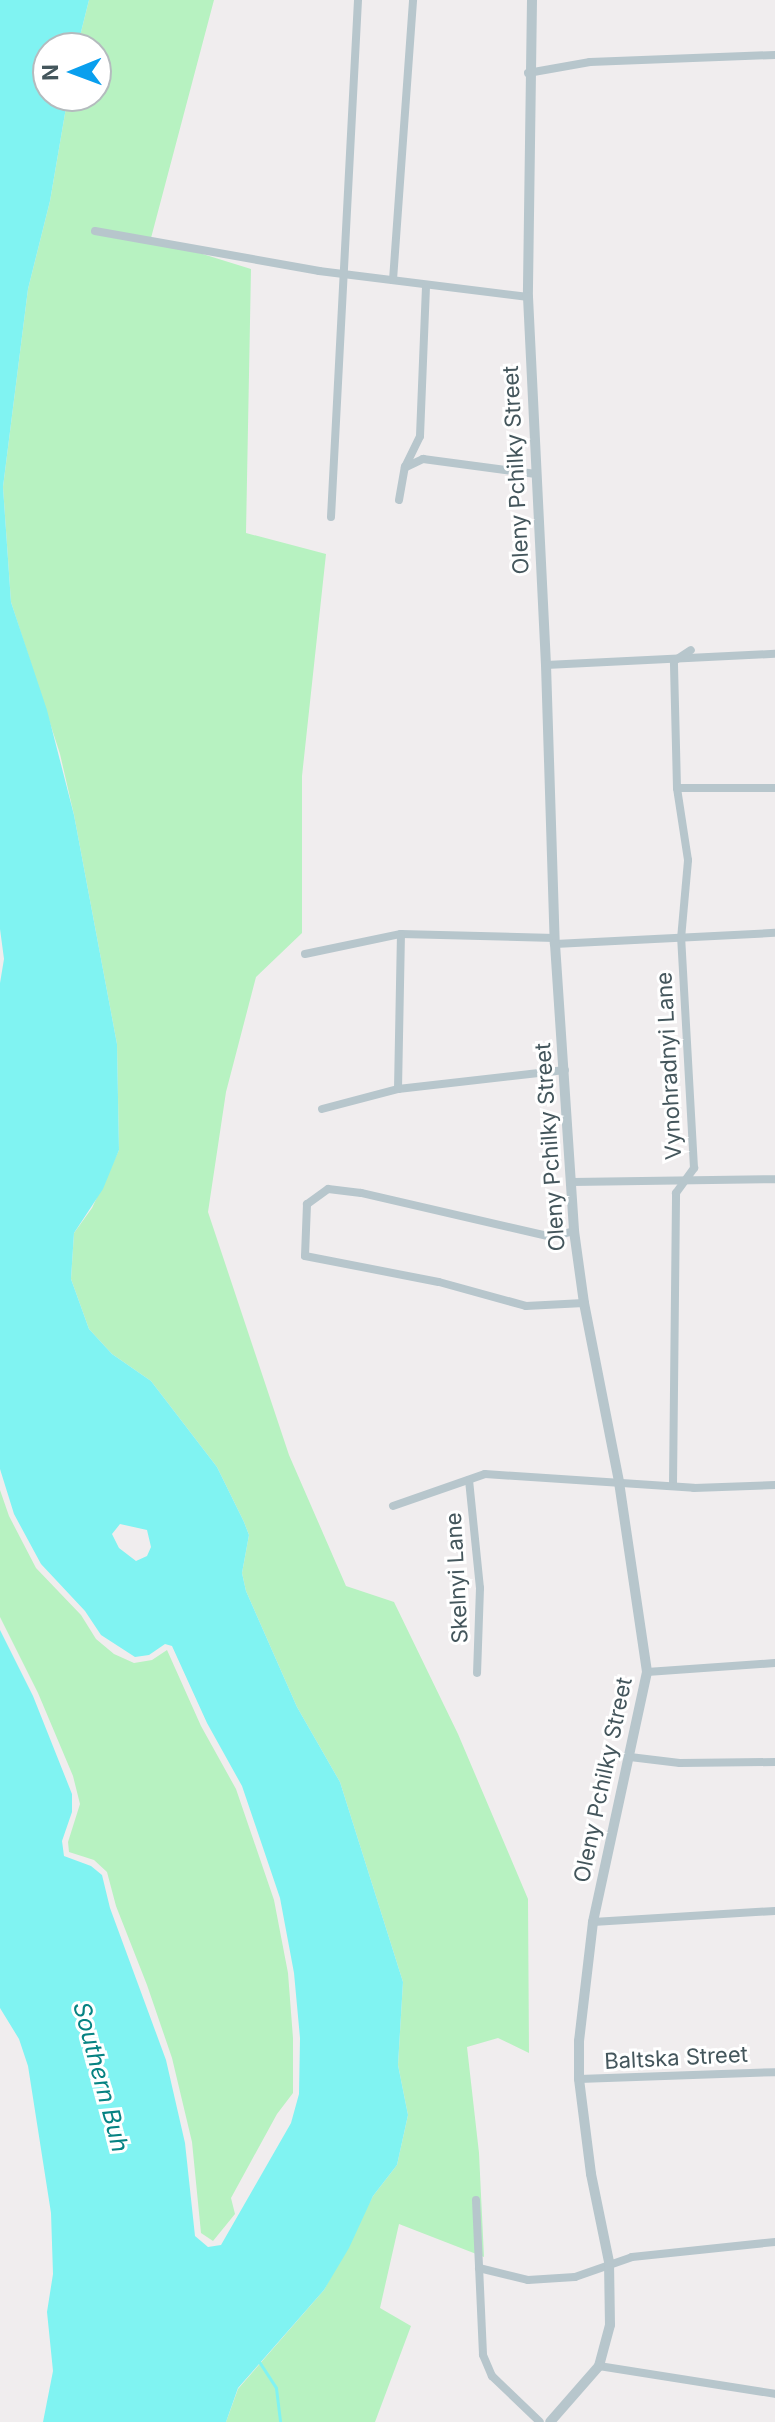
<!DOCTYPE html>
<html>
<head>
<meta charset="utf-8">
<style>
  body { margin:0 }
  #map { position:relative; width:775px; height:2422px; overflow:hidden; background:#f0edee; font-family:Inter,sans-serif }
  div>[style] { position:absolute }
  .green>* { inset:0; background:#b7f2c1 }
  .water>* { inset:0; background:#80f3f2 }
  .stream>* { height:3px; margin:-1.5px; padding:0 1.5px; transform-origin:1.5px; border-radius:1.5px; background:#80f3f2 }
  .minor>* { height:8px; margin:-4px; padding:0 4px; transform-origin:4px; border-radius:4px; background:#b7c6cc }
  .tertiary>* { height:10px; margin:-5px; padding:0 5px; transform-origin:5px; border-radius:5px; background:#b7c6cc }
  span { translate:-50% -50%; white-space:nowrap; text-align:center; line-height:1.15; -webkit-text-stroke:6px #fff; paint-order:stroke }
  .street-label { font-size:22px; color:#44565c }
  .water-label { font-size:24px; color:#058282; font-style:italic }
  .north { position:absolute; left:32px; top:32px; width:80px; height:80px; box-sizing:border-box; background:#fff; border:2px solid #b4bbbe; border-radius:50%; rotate:269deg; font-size:22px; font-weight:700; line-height:32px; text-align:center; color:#44565c }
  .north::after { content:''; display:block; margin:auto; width:28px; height:36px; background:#099fee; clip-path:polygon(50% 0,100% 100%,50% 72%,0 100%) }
</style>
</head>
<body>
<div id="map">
  <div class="green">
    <div style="clip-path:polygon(89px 0,214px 0,151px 238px,251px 269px,246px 533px,326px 554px,302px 776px,302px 933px,256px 977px,226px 1092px,208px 1212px,289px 1455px,346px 1586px,394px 1602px,458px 1734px,528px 1899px,529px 2053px,498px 2038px,467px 2047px,479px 2153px,484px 2257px,399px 2224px,380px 2308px,411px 2326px,375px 2422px,226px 2422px,238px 2389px,324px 2290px,373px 2196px,397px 2165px,408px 2115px,398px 2065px,403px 1982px,340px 1782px,297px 1707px,246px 1591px,242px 1573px,249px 1535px,244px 1522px,217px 1467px,151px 1381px,112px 1354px,89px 1329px,71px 1279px,74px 1233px,92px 1208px,119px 1150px,117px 1044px,74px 815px,60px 754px,11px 602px,3px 487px,28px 289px,50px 201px,68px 96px,96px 96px,96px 48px,77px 48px)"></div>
    <div style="clip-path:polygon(0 1490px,9px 1516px,36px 1568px,81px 1615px,96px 1639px,114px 1654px,134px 1663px,152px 1660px,167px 1650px,201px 1726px,236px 1789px,274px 1900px,288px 1973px,293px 2038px,293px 2093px,277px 2114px,231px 2198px,235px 2214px,213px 2241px,201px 2233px,192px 2142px,172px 2058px,147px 1985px,116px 1906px,107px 1872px,94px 1860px,69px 1852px,68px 1842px,80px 1804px,73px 1776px,38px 1693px,0 1617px)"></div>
  </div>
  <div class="water">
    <div style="clip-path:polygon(evenodd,0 0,89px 0,77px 48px,48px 48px,48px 96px,68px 96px,50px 201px,28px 289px,3px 487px,11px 602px,47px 710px,74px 815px,117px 1044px,119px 1150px,103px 1189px,74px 1233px,71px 1279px,89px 1329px,112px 1354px,151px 1381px,217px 1467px,244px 1522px,249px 1535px,242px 1573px,246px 1591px,297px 1707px,340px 1782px,403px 1982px,398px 2065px,408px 2115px,397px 2165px,373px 2196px,349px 2248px,324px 2290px,238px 2388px,226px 2422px,43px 2422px,53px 2371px,47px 2312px,53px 2274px,51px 2213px,28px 2066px,19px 2039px,0 2008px,0 1630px,33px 1696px,72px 1794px,72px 1812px,62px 1841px,64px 1856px,91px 1866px,102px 1875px,110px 1908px,166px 2060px,185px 2143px,195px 2236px,208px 2247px,221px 2245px,291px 2123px,299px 2094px,300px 2038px,294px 1973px,280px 1898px,242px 1786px,207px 1723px,172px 1646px,165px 1644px,149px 1655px,135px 1657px,101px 1635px,85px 1611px,41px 1564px,14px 1514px,0 1469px,0 983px,4px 959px,0 929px,0 0,120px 1524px,147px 1530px,151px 1547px,147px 1556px,136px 1561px,119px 1548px,112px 1534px,120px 1524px)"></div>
  </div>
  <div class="stream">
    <div style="left:258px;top:2360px;width:33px;rotate:57deg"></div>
    <div style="left:276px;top:2388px;width:34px;rotate:83deg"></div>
  </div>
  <div class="minor">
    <div style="left:528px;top:73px;width:63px;rotate:-10.1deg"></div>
    <div style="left:590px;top:62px;width:185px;rotate:-2.2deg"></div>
    <div style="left:95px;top:231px;width:228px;rotate:10.1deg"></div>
    <div style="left:319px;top:271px;width:211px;rotate:7.1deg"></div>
    <div style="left:393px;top:280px;width:281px;rotate:-85.9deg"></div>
    <div style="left:406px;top:467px;width:19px;rotate:-25deg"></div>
    <div style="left:423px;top:459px;width:114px;rotate:7.6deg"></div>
    <div style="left:399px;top:500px;width:34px;rotate:-80deg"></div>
    <div style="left:405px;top:467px;width:34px;rotate:-64deg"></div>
    <div style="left:420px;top:436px;width:150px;rotate:-87.7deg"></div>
    <div style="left:331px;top:517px;width:518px;rotate:-87.01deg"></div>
    <div style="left:546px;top:665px;width:229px;rotate:-2.8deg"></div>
    <div style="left:677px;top:788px;width:98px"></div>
    <div style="left:555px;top:944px;width:220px;rotate:-2.9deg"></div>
    <div style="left:305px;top:954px;width:98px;rotate:-11.8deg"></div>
    <div style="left:401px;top:934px;width:154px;rotate:1.5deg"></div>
    <div style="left:398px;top:1089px;width:155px;rotate:-88.9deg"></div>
    <div style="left:322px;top:1109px;width:79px;rotate:-14.7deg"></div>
    <div style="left:398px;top:1089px;width:168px;rotate:-6.5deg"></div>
    <div style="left:572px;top:1182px;width:203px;rotate:-0.8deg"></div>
    <div style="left:574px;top:1231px;width:23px;rotate:165deg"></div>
    <div style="left:552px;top:1237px;width:196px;rotate:-167deg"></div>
    <div style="left:361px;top:1193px;width:33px;rotate:-173deg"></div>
    <div style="left:328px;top:1189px;width:26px;rotate:144deg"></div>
    <div style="left:307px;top:1204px;width:52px;rotate:92.2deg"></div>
    <div style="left:305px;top:1256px;width:136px;rotate:11deg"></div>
    <div style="left:439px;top:1282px;width:90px;rotate:15.4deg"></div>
    <div style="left:526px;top:1306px;width:58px;rotate:-3deg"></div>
    <div style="left:469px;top:1480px;width:109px;rotate:84.2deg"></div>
    <div style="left:480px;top:1588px;width:85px;rotate:92deg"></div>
    <div style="left:673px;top:1485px;width:292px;rotate:-89.4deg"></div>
    <div style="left:676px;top:1193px;width:31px;rotate:-54deg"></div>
    <div style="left:694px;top:1168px;width:229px;rotate:-93.2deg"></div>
    <div style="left:681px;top:939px;width:79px;rotate:-84.9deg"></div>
    <div style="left:688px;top:860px;width:73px;rotate:-98.7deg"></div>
    <div style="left:677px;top:788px;width:127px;rotate:-91.4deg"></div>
    <div style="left:674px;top:661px;width:20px;rotate:-33deg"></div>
    <div style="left:393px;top:1506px;width:97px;rotate:-19.2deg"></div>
    <div style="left:485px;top:1474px;width:209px;rotate:3.8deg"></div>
    <div style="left:694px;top:1488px;width:81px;rotate:-2.1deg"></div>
    <div style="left:647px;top:1672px;width:128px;rotate:-4deg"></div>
    <div style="left:630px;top:1757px;width:50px;rotate:6.8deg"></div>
    <div style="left:680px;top:1763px;width:95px;rotate:-0.6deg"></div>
    <div style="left:593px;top:1922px;width:182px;rotate:-3.5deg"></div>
    <div style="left:579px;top:2079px;width:196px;rotate:-2deg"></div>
    <div style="left:476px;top:2200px;width:155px;rotate:87.4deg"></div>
    <div style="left:483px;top:2355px;width:23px;rotate:67deg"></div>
    <div style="left:492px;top:2376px;width:66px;rotate:43.8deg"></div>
    <div style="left:479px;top:2268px;width:50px;rotate:13.8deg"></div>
    <div style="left:528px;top:2280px;width:47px;rotate:-3.7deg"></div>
    <div style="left:575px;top:2277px;width:60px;rotate:-19.3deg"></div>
    <div style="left:632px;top:2257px;width:144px;rotate:-6deg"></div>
    <div style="left:599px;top:2366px;width:178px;rotate:9deg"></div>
  </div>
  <div class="tertiary">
    <div style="left:532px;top:0;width:297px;rotate:90.8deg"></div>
    <div style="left:528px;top:297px;width:368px;rotate:87.2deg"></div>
    <div style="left:546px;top:665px;width:279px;rotate:88.2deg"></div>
    <div style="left:555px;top:944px;width:288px;rotate:86.2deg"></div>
    <div style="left:574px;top:1231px;width:73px;rotate:82.1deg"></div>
    <div style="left:584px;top:1303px;width:182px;rotate:78.9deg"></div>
    <div style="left:619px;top:1482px;width:192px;rotate:81.6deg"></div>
    <div style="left:647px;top:1672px;width:256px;rotate:102.2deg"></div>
    <div style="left:593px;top:1922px;width:120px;rotate:96.7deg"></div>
    <div style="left:579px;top:2041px;width:38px;rotate:90deg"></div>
    <div style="left:579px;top:2079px;width:96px;rotate:82.8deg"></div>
    <div style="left:591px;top:2174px;width:90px;rotate:78.4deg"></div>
    <div style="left:609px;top:2262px;width:63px;rotate:89.1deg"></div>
    <div style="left:610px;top:2325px;width:42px;rotate:105deg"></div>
    <div style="left:599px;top:2366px;width:74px;rotate:131.2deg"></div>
  </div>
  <div class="street-label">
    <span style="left:516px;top:470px;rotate:-93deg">Oleny Pchilky Street</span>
    <span style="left:669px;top:1066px;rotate:-93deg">Vynohradnyi Lane</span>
    <span style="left:550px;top:1147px;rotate:-94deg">Oleny Pchilky Street</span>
    <span style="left:457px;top:1578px;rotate:-93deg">Skelnyi Lane</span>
    <span style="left:603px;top:1780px;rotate:-78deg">Oleny Pchilky Street</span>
    <span style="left:676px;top:2058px;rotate:-3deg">Baltska Street</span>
  </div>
  <div class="water-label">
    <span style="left:101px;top:2077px;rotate:75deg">Southern Buh</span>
  </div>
  <div class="north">N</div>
</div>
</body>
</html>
